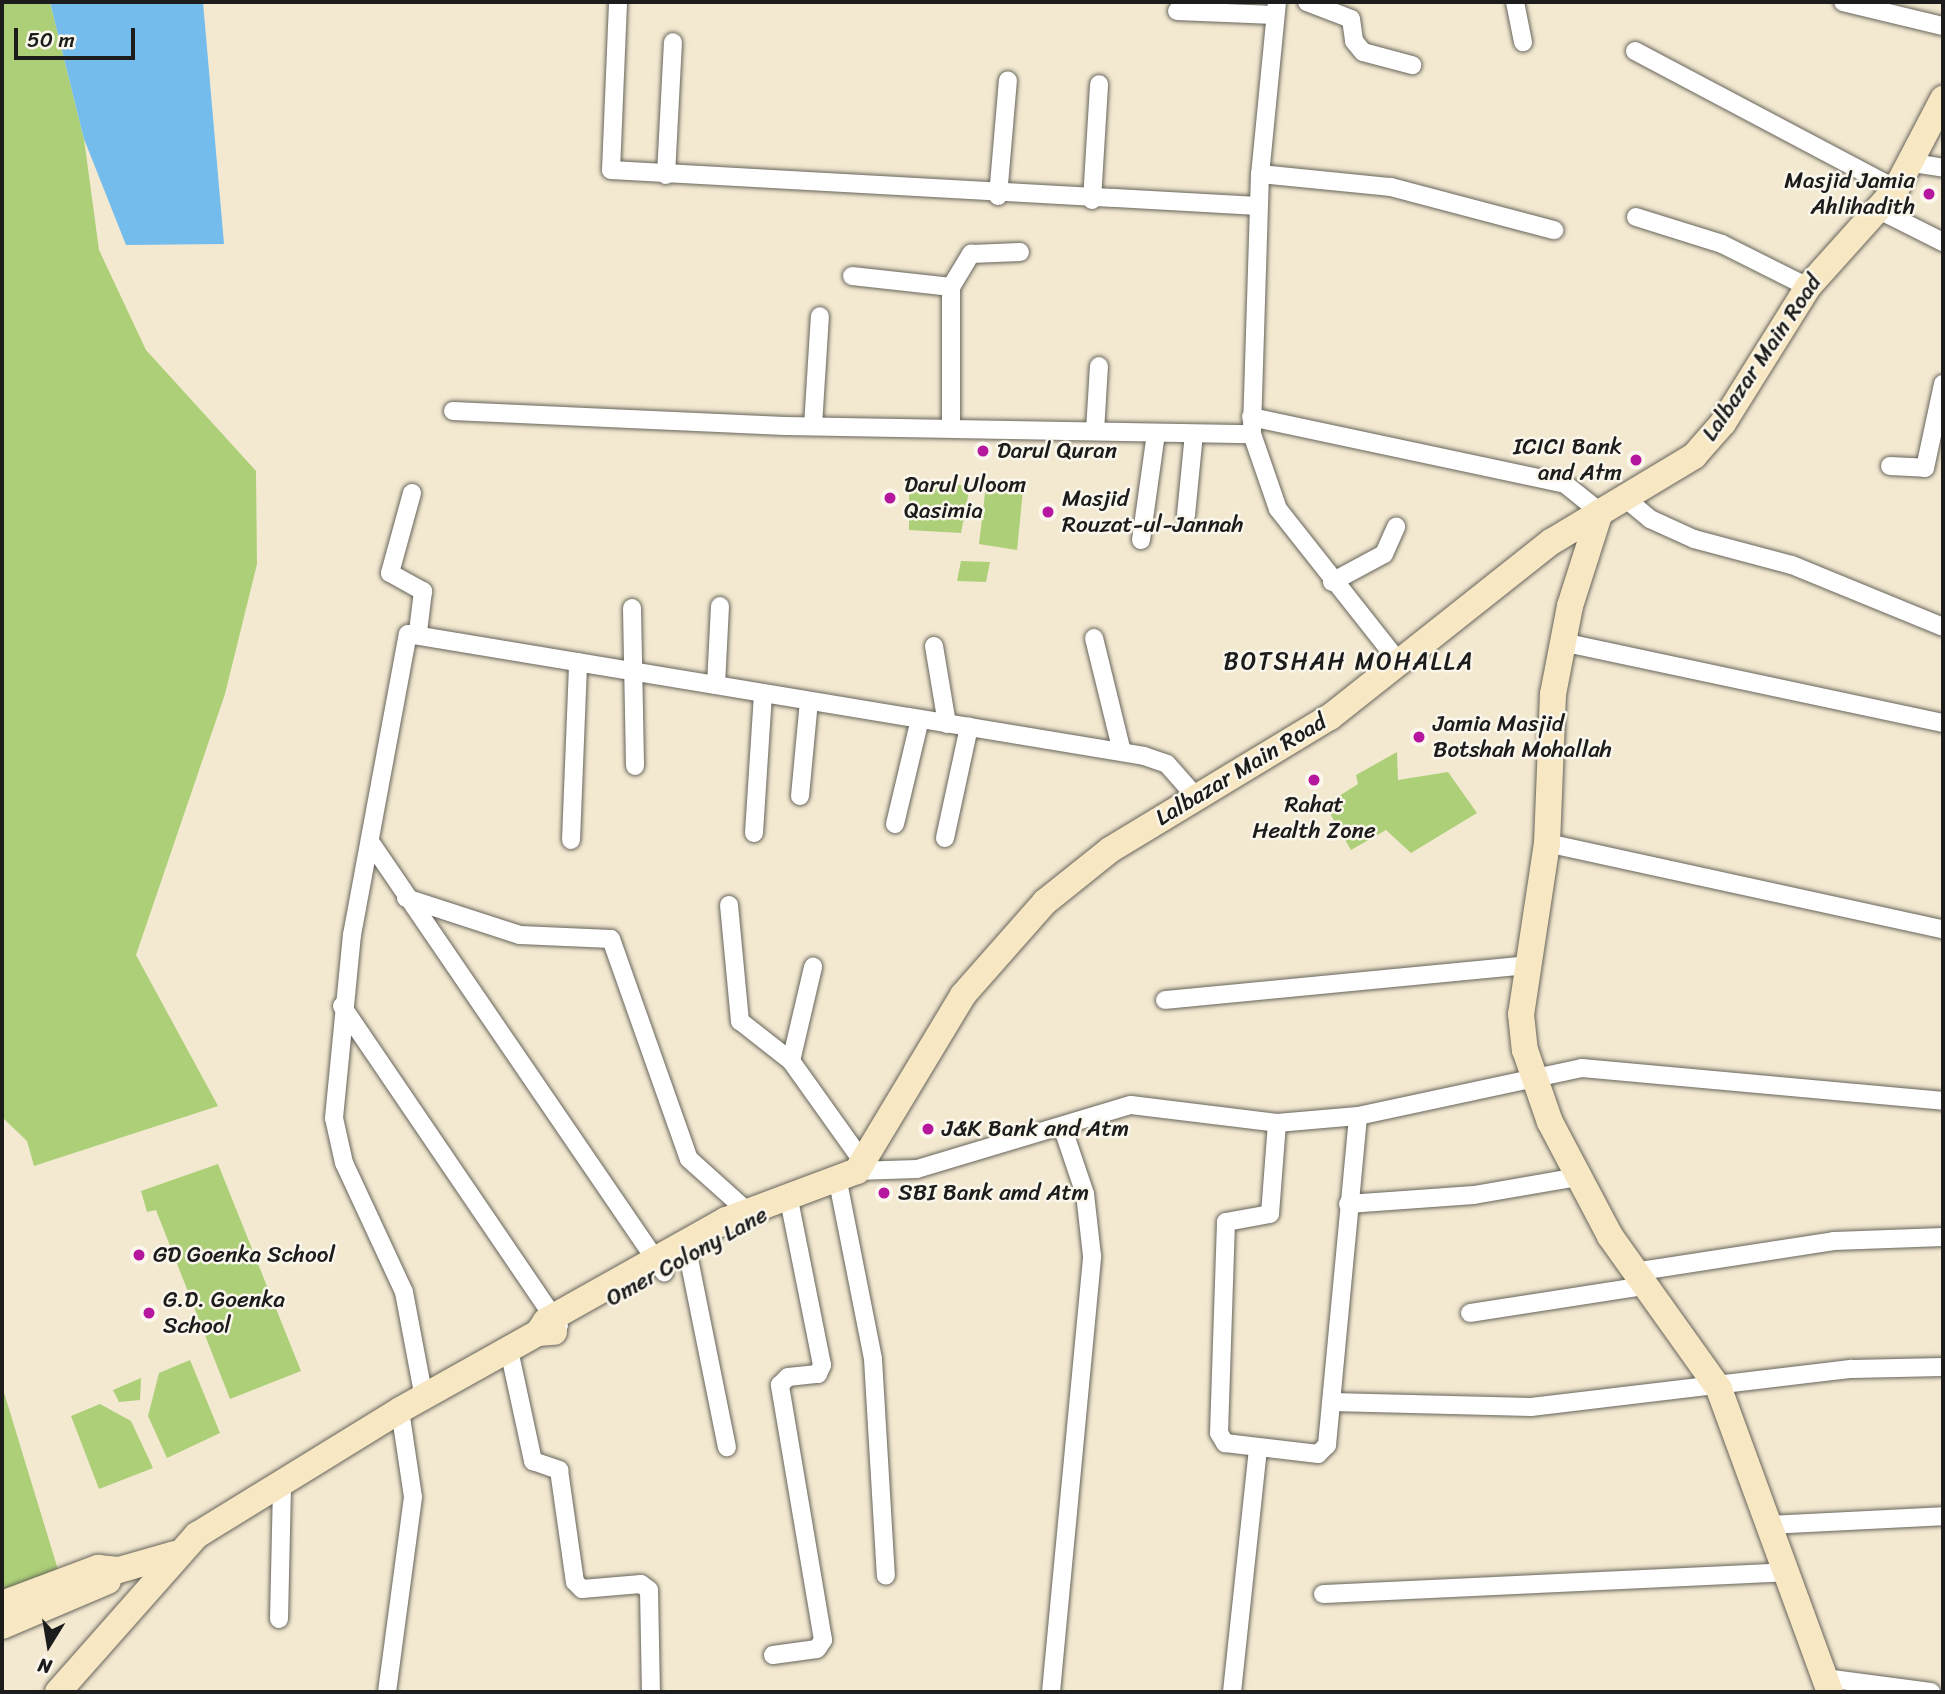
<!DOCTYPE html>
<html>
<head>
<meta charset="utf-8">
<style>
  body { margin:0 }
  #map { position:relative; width:1945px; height:1694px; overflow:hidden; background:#f3e9d1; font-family:Sriracha,sans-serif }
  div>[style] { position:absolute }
  .green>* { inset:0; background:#accf78 }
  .water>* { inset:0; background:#74bcec }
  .roads { filter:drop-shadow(0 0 2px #67645b) drop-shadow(0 0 2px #67645b) }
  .street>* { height:18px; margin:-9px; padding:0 9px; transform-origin:9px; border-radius:9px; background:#fff }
  .secondary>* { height:26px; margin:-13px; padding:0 13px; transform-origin:13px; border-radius:13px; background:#f7e8c3 }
  .dots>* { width:19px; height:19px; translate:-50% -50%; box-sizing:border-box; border:4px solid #fbf7ec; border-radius:50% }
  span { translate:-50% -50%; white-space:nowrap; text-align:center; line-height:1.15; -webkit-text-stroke:5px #fbf7ec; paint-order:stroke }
  .poi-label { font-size:23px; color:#1c1c1c }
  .right { translate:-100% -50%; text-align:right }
  .left { translate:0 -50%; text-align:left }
  .street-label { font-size:23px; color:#1c1c1c }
  .neighbourhood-label { font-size:24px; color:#1c1c1c; letter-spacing:2px }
  .frame { position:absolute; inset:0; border:4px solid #1c1c1c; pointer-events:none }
  .north { position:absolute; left:14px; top:1610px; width:70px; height:70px; -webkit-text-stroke:5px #fbf7ec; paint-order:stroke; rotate:191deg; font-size:19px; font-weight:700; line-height:28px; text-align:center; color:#1c1c1c }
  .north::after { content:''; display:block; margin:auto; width:24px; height:32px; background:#1c1c1c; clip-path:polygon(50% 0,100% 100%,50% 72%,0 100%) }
  .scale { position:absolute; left:14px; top:28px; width:121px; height:32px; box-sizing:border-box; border:4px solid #1c1c1c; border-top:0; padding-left:9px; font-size:21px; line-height:24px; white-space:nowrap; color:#1c1c1c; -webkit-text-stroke:5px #fbf7ec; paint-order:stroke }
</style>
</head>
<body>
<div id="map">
  <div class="green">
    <div style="clip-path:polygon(2px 2px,50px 2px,84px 139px,99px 250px,146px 350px,256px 471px,257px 564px,225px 694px,136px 955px,218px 1106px,34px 1166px,27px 1141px,2px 1117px)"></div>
    <div style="clip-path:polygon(909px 480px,970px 486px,961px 533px,909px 530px)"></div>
    <div style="clip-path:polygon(986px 485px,1023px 490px,1017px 550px,979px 544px)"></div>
    <div style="clip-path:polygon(961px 561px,990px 562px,986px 582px,957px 581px)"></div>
    <div style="clip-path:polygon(1397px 752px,1398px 780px,1448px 772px,1477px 813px,1411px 853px,1386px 830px,1351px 850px,1325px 805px,1358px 784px,1356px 775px)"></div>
    <div style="clip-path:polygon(218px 1164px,301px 1371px,230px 1399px,156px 1210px,147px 1212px,141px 1191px)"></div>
    <div style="clip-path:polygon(190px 1360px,220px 1433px,167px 1458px,148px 1416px,159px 1373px)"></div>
    <div style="clip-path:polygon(141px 1378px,140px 1400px,119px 1402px,113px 1390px)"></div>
    <div style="clip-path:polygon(2px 1386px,59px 1573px,2px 1600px)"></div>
    <div style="clip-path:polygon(100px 1404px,131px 1421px,153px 1468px,99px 1489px,71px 1416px)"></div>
  </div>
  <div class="water">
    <div style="clip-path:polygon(50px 2px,203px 2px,224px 244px,126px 245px,84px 139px)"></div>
  </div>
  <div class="roads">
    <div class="street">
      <div style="left:1277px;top:2px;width:173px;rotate:95.6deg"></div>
      <div style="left:1260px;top:174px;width:260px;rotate:91.8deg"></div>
      <div style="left:1252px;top:434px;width:79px;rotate:70.9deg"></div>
      <div style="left:1278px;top:509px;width:195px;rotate:51.7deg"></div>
      <div style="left:1307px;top:2px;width:47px;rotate:21.1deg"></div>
      <div style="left:1351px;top:19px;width:22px;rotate:82deg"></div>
      <div style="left:1354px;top:41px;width:14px;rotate:51deg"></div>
      <div style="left:1363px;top:52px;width:51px;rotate:14.9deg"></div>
      <div style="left:1515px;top:2px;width:41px;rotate:78.7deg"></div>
      <div style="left:1843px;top:2px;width:103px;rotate:13.5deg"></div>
      <div style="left:618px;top:3px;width:167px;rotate:92.4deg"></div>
      <div style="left:611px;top:170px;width:648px;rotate:3.18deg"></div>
      <div style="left:1177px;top:11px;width:97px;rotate:2.4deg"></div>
      <div style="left:1635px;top:51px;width:295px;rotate:27.9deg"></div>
      <div style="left:1913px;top:163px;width:30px;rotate:9deg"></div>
      <div style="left:1260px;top:174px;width:132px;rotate:5.7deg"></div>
      <div style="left:1391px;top:187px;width:169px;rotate:14.8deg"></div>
      <div style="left:666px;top:175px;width:133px;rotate:-87deg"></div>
      <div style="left:998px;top:196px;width:116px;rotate:-85.1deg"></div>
      <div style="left:1092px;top:200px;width:116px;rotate:-86.5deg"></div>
      <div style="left:1877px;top:209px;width:74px;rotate:26.6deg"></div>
      <div style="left:1636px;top:217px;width:90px;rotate:17.4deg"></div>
      <div style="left:1722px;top:244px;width:96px;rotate:26.6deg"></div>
      <div style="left:852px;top:276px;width:100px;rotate:6.3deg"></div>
      <div style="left:951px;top:287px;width:140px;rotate:90deg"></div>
      <div style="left:951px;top:287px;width:39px;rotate:-59deg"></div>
      <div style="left:971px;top:254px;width:49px;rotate:-2.3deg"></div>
      <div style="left:453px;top:411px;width:332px;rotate:2.6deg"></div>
      <div style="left:785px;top:426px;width:467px;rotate:1deg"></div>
      <div style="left:1251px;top:417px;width:321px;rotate:12deg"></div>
      <div style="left:1565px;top:484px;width:45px;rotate:38.7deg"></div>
      <div style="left:813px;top:426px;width:110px;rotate:-86.4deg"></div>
      <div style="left:1095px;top:431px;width:65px;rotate:-86.5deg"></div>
      <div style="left:1890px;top:466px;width:35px;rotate:3deg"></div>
      <div style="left:1925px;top:468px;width:86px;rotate:-77.9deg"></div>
      <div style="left:412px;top:493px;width:83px;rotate:105.4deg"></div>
      <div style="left:390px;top:573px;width:38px;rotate:29deg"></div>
      <div style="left:423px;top:591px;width:41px;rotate:97deg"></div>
      <div style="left:1625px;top:498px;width:33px;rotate:40deg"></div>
      <div style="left:1650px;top:519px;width:48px;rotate:24.4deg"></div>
      <div style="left:1694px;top:539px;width:101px;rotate:14.9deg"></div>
      <div style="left:1792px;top:565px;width:163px;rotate:22.3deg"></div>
      <div style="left:1186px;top:515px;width:81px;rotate:-84.4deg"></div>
      <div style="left:1141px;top:540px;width:108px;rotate:-82deg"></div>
      <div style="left:1332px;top:582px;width:59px;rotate:-28.3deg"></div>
      <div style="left:1384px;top:554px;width:30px;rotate:-66deg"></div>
      <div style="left:632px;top:608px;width:158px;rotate:88.9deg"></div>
      <div style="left:1094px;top:638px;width:117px;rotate:76.2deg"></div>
      <div style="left:1562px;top:642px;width:390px;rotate:12deg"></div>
      <div style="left:934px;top:646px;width:79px;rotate:80.5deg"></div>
      <div style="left:716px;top:685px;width:79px;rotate:-87.1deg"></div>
      <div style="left:800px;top:796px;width:95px;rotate:-84.6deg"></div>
      <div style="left:895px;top:824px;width:108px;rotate:-76.6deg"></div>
      <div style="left:754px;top:833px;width:140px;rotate:-86.3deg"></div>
      <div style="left:945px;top:838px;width:114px;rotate:-77.8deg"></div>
      <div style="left:571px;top:840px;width:178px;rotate:-87.7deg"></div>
      <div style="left:371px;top:843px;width:520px;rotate:55.67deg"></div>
      <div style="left:1547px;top:843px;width:405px;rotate:12.3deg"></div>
      <div style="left:406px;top:898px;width:120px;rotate:18deg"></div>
      <div style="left:520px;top:935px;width:91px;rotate:2.5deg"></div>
      <div style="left:611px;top:939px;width:233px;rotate:70.5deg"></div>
      <div style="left:689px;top:1159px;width:78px;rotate:41.9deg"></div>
      <div style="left:729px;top:905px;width:117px;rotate:84.6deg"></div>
      <div style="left:740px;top:1021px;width:65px;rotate:38.1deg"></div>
      <div style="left:791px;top:1061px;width:124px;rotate:54.5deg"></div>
      <div style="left:1165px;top:1000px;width:363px;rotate:-5.5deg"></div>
      <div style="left:342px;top:1006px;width:386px;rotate:55.8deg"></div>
      <div style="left:791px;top:1061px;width:97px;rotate:-76.8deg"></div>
      <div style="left:1277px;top:1123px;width:91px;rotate:94.4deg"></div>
      <div style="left:1270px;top:1214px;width:45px;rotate:169.7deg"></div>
      <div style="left:1226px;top:1222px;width:211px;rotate:91.9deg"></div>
      <div style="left:1219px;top:1433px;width:12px;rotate:59deg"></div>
      <div style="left:1225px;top:1443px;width:94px;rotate:6.7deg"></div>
      <div style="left:1318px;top:1454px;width:13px;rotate:-45deg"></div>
      <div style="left:1327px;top:1445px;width:330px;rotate:-84.6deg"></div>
      <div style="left:857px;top:1171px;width:60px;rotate:-1.9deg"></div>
      <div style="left:917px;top:1169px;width:223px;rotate:-16.7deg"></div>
      <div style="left:1131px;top:1105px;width:147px;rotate:7deg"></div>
      <div style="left:1277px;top:1123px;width:81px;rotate:-4.9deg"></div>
      <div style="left:1358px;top:1116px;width:229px;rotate:-12.1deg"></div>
      <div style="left:1582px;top:1068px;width:363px;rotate:5.2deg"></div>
      <div style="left:838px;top:1182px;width:180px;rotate:78.8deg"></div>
      <div style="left:873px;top:1359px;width:217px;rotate:86.6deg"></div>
      <div style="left:1348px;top:1204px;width:126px;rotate:-4.1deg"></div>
      <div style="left:1474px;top:1195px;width:106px;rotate:-9.8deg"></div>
      <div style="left:689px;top:1259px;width:192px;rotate:78.6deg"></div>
      <div style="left:1634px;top:1272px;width:202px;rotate:-8.8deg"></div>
      <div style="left:1834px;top:1241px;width:109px;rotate:-2.1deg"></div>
      <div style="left:1470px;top:1313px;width:176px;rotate:-8.8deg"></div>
      <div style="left:509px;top:1350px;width:114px;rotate:77.8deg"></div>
      <div style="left:533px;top:1461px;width:28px;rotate:19deg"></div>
      <div style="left:559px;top:1470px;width:113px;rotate:81.9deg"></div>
      <div style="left:575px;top:1582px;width:10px;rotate:45deg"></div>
      <div style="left:582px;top:1589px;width:59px;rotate:-4.8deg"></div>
      <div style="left:641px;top:1584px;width:10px;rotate:37deg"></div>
      <div style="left:649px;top:1590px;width:102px;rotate:88.9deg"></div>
      <div style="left:424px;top:1398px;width:108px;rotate:-100.7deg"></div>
      <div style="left:404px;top:1292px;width:142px;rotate:-114.9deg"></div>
      <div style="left:344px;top:1163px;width:46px;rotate:-102.5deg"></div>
      <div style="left:334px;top:1118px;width:184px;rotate:-84.4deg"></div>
      <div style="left:352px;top:935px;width:306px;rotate:-79.5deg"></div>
      <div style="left:408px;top:634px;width:746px;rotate:9.41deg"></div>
      <div style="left:1144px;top:756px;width:24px;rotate:19deg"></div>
      <div style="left:1167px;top:764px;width:45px;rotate:48.6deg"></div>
      <div style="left:1331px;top:1402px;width:200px;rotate:1.4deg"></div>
      <div style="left:1531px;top:1407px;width:323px;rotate:-6.8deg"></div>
      <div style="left:1852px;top:1369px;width:91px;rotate:-1.3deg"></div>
      <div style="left:1768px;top:1525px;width:175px;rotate:-2.9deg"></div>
      <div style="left:1323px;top:1594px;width:460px;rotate:-2.7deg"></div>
      <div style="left:279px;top:1619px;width:136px;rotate:-88.7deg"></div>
      <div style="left:773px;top:1655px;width:44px;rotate:-7.8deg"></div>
      <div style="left:817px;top:1649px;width:11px;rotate:-56deg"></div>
      <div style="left:823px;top:1640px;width:259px;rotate:-99.6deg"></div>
      <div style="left:780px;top:1385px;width:11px;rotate:-45deg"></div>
      <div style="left:788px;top:1377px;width:30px;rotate:-6deg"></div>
      <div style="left:818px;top:1374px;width:10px;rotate:-66deg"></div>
      <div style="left:822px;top:1365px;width:168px;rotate:-101.3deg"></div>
      <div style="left:1826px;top:1678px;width:106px;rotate:7.6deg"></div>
      <div style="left:387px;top:1692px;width:197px;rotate:-82.4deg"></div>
      <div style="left:413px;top:1497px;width:88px;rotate:-98.5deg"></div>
      <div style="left:1051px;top:1692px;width:438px;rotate:-84.6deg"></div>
      <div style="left:1092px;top:1256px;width:62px;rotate:-96.4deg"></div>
      <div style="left:1085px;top:1194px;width:69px;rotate:-108.7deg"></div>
      <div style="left:1232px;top:1692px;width:245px;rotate:-83.9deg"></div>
    </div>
    <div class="secondary">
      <div style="left:1600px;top:512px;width:99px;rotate:107.7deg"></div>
      <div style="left:1570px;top:606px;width:90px;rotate:100.9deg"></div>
      <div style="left:1553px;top:694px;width:149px;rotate:92.3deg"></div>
      <div style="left:1547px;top:843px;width:173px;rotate:98.6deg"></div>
      <div style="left:1521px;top:1014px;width:36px;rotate:84deg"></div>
      <div style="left:1525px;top:1050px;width:76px;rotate:70.9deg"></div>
      <div style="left:1550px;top:1122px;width:129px;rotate:62.2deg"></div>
      <div style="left:1610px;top:1236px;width:188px;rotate:54.5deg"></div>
      <div style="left:1719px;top:1389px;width:323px;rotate:69.9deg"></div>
      <div style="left:538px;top:1333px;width:14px;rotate:-56deg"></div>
      <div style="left:546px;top:1321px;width:206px;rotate:-29.3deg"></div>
      <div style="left:726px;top:1220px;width:140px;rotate:-20.5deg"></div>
      <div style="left:857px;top:1171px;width:205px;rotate:-58.9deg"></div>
      <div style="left:963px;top:995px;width:124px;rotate:-48.6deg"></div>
      <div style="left:1045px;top:902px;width:83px;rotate:-38.7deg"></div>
      <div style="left:1110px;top:850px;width:257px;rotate:-31.2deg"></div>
      <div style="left:1330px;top:717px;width:282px;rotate:-38.4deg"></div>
      <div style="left:1551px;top:542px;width:167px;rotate:-31deg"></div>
      <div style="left:1694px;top:456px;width:44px;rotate:-48.7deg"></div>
      <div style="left:1723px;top:423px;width:160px;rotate:-58deg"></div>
      <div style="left:1808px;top:287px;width:132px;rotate:-48.1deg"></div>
      <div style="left:1896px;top:189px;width:102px;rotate:-62.4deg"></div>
      <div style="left:2px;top:1604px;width:103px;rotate:-20.6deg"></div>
      <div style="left:98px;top:1568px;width:21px;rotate:5deg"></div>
      <div style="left:119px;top:1570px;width:58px;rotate:-15.9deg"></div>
      <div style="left:2px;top:1626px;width:115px;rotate:-23deg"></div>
      <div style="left:58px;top:1692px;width:210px;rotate:-48.5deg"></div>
      <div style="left:197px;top:1535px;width:238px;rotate:-31.6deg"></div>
      <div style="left:400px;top:1410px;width:158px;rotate:-29.2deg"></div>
      <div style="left:538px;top:1333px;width:16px;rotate:-4deg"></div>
    </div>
  </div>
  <div class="dots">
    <div style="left:1929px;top:194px;background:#b5179e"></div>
    <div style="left:983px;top:451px;background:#b5179e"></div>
    <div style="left:1636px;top:460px;background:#b5179e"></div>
    <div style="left:890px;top:498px;background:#b5179e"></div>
    <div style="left:1048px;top:512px;background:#b5179e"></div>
    <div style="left:1419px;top:737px;background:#b5179e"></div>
    <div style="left:1314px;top:780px;background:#b5179e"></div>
    <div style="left:928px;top:1129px;background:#b5179e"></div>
    <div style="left:884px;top:1193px;background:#b5179e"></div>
    <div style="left:139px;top:1255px;background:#b5179e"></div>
    <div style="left:149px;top:1313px;background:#b5179e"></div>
  </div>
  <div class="poi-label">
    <span class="right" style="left:1915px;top:194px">Masjid Jamia<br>Ahlihadith</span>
    <span class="right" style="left:1622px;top:460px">ICICI Bank<br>and Atm</span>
    <span class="left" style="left:997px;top:451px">Darul Quran</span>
    <span class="left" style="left:904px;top:498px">Darul Uloom<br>Qasimia</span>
    <span class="left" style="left:1062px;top:512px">Masjid<br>Rouzat-ul-Jannah</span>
    <span class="left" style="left:1433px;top:737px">Jamia Masjid<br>Botshah Mohallah</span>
    <span style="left:1314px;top:818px">Rahat<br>Health Zone</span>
    <span class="left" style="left:942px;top:1129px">J&amp;K Bank and Atm</span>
    <span class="left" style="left:898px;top:1193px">SBI Bank amd Atm</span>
    <span class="left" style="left:153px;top:1255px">GD Goenka School</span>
    <span class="left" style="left:163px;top:1313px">G.D. Goenka<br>School</span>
  </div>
  <div class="street-label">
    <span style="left:1762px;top:358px;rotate:-56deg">Lalbazar Main Road</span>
    <span style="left:1241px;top:770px;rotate:-31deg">Lalbazar Main Road</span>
    <span style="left:687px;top:1257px;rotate:-29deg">Omer Colony Lane</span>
  </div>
  <div class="neighbourhood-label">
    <span style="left:1349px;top:662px">BOTSHAH MOHALLA</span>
  </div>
  <div class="frame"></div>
  <div class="north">N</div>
  <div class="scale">50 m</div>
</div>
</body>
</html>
